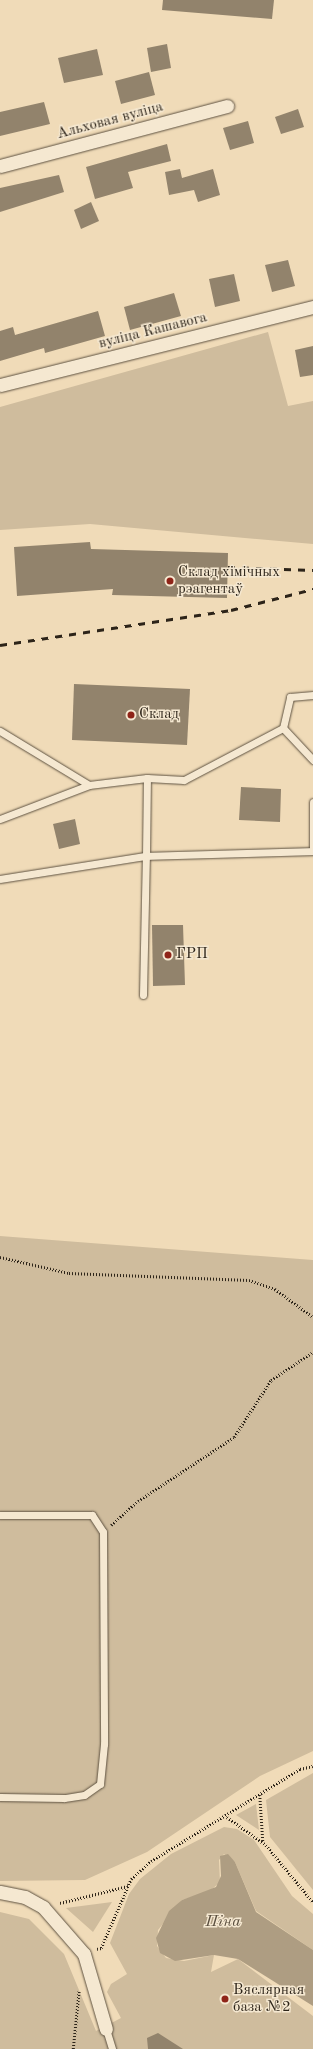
<!DOCTYPE html>
<html>
<head>
<meta charset="utf-8">
<style>
  body { margin:0 }
  #map { position:relative; width:313px; height:2049px; overflow:hidden; background:#f0dbb8; font-family:"Old Standard TT",serif }
  div>[style] { position:absolute }
  .green>* { inset:0; background:#cfbc9d }
  .water>* { inset:0; background:#ae9d82 }
  .building>* { inset:0; background:#92836c }
  .path>* { height:2.5px; margin-top:-1.25px; transform-origin:0; background:repeating-linear-gradient(90deg,#2d2419 0 1px,transparent 0 3px) }
  .roads { filter:drop-shadow(0 0 1px #5e5241) drop-shadow(0 0 1px #5e5241) }
  .service>* { height:7px; margin:-3.5px; padding:0 3.5px; transform-origin:3.5px; border-radius:3.5px; background:#f5e8d1 }
  .minor>* { height:13px; margin:-6.5px; padding:0 6.5px; transform-origin:6.5px; border-radius:6.5px; background:#f5e8d1 }
  .rail>* { height:3px; margin-top:-1.5px; transform-origin:0; background:repeating-linear-gradient(90deg,#2d2419 0 7px,transparent 0 14px) }
  .dots>* { width:11px; height:11px; translate:-50% -50%; box-sizing:border-box; border:2px solid #f5e8d1; border-radius:50% }
  span { translate:-50% -50%; white-space:nowrap; text-align:center; line-height:1.15; -webkit-text-stroke:3px #f5e8d1; paint-order:stroke }
  .street-label { font-size:15px; color:#2d2419 }
  .poi-label { font-size:15px; color:#2d2419 }
  .left { translate:0 -50%; text-align:left }
  .water-label { font-size:16px; color:#5a4e3e; font-style:italic }
</style>
</head>
<body>
<div id="map">
  <div class="green">
    <div style="clip-path:polygon(268px 332px,288px 406px,313px 401px,313px 544px,90px 524px,0 530px,0 407px)"></div>
    <div style="clip-path:polygon(0 1236px,313px 1260px,313px 1751px,260px 1776px,147px 1852px,85px 1880px,0 1881px)"></div>
    <div style="clip-path:polygon(313px 1773px,313px 1890px,270px 1837px,266px 1800px)"></div>
    <div style="clip-path:polygon(256px 1804px,259px 1830px,236px 1815px)"></div>
    <div style="clip-path:polygon(224px 1827px,237px 1829px,254px 1840px,292px 1896px,313px 1914px,313px 1950px,256px 1911px,235px 1862px,224px 1854px,219px 1860px,220px 1882px,210px 1891px,182px 1900px,158px 1930px,157px 1946px,166px 1958px,184px 1961px,214px 1955px,211px 1972px,238px 1959px,313px 2016px,313px 2049px,0 2049px,0 1912px,29px 1919px,64px 1954px,96px 2031px,121px 2018px,107px 1992px,111px 1984px,127px 1974px,110px 1943px,129px 1894px,140px 1879px,171px 1854px)"></div>
    <div style="clip-path:polygon(112px 1902px,93px 1932px,66px 1908px)"></div>
  </div>
  <div class="water">
    <div style="clip-path:polygon(228px 1854px,235px 1862px,256px 1912px,313px 1950px,313px 2006px,238px 1959px,214px 1955px,175px 1961px,160px 1953px,156px 1938px,169px 1911px,182px 1900px,216px 1887px,221px 1876px,220px 1856px)"></div>
  </div>
  <div class="building">
    <div style="clip-path:polygon(163px 0,274px 0,272px 19px,162px 10px)"></div>
    <div style="clip-path:polygon(167px 44px,171px 68px,151px 72px,147px 48px)"></div>
    <div style="clip-path:polygon(97px 49px,103px 75px,64px 83px,58px 58px)"></div>
    <div style="clip-path:polygon(149px 72px,155px 95px,121px 104px,115px 81px)"></div>
    <div style="clip-path:polygon(44px 102px,50px 124px,0 136px,0 112px)"></div>
    <div style="clip-path:polygon(298px 109px,304px 127px,281px 134px,275px 117px)"></div>
    <div style="clip-path:polygon(248px 121px,254px 143px,230px 150px,223px 128px)"></div>
    <div style="clip-path:polygon(167px 144px,171px 161px,128px 172px,133px 188px,95px 199px,86px 167px)"></div>
    <div style="clip-path:polygon(180px 169px,182px 178px,213px 169px,220px 195px,198px 202px,194px 190px,169px 195px,165px 172px)"></div>
    <div style="clip-path:polygon(59px 175px,64px 192px,0 212px,0 188px)"></div>
    <div style="clip-path:polygon(91px 202px,99px 221px,81px 229px,74px 210px)"></div>
    <div style="clip-path:polygon(288px 260px,295px 286px,272px 292px,265px 265px)"></div>
    <div style="clip-path:polygon(234px 274px,240px 301px,215px 307px,209px 279px)"></div>
    <div style="clip-path:polygon(174px 293px,181px 316px,130px 330px,124px 307px)"></div>
    <div style="clip-path:polygon(98px 311px,105px 336px,45px 353px,44px 348px,0 361px,0 331px,13px 327px,15px 335px)"></div>
    <div style="clip-path:polygon(313px 346px,313px 375px,300px 377px,295px 350px)"></div>
    <div style="clip-path:polygon(90px 542px,91px 549px,228px 553px,227px 598px,112px 595px,113px 589px,17px 596px,14px 547px)"></div>
    <div style="clip-path:polygon(74px 684px,190px 689px,187px 745px,72px 740px)"></div>
    <div style="clip-path:polygon(241px 787px,281px 789px,280px 822px,239px 820px)"></div>
    <div style="clip-path:polygon(75px 819px,80px 844px,59px 849px,53px 824px)"></div>
    <div style="clip-path:polygon(152px 925px,183px 925px,185px 985px,153px 986px)"></div>
    <div style="clip-path:polygon(158px 2033px,183px 2049px,148px 2049px,147px 2038px)"></div>
  </div>
  <div class="path">
    <div style="left:0;top:1257px;width:71px;rotate:13.1deg"></div>
    <div style="left:69px;top:1273px;width:180px;rotate:2.2deg"></div>
    <div style="left:249px;top:1280px;width:28px;rotate:19deg"></div>
    <div style="left:275px;top:1289px;width:47px;rotate:36.4deg"></div>
    <div style="left:111px;top:1525px;width:36px;rotate:-42deg"></div>
    <div style="left:138px;top:1501px;width:115px;rotate:-33.7deg"></div>
    <div style="left:234px;top:1437px;width:68px;rotate:-57deg"></div>
    <div style="left:271px;top:1380px;width:50px;rotate:-33.7deg"></div>
    <div style="left:260px;top:1795px;width:47px;rotate:86.3deg"></div>
    <div style="left:227px;top:1817px;width:48px;rotate:35.7deg"></div>
    <div style="left:266px;top:1845px;width:74px;rotate:50.5deg"></div>
    <div style="left:60px;top:1903px;width:70px;rotate:-14deg"></div>
    <div style="left:97px;top:1949px;width:4px;rotate:-14deg"></div>
    <div style="left:101px;top:1948px;width:75px;rotate:-66.5deg"></div>
    <div style="left:131px;top:1879px;width:27px;rotate:-42deg"></div>
    <div style="left:151px;top:1861px;width:175px;rotate:-31.7deg"></div>
    <div style="left:300px;top:1769px;width:13px;rotate:-13deg"></div>
    <div style="left:73px;top:2049px;width:59px;rotate:-84.2deg"></div>
  </div>
  <div class="roads">
    <div class="service">
      <div style="left:283px;top:728px;width:44px;rotate:46.8deg"></div>
      <div style="left:0;top:731px;width:104px;rotate:31.2deg"></div>
      <div style="left:313px;top:802px;width:49px;rotate:90deg"></div>
      <div style="left:0;top:819px;width:95px;rotate:-20.9deg"></div>
      <div style="left:89px;top:785px;width:58px;rotate:-6.9deg"></div>
      <div style="left:147px;top:778px;width:37px;rotate:3deg"></div>
      <div style="left:184px;top:780px;width:112px;rotate:-27.7deg"></div>
      <div style="left:283px;top:728px;width:32px;rotate:-77deg"></div>
      <div style="left:290px;top:697px;width:23px;rotate:-5deg"></div>
      <div style="left:0;top:879px;width:148px;rotate:-9deg"></div>
      <div style="left:146px;top:856px;width:78px;rotate:-89.3deg"></div>
      <div style="left:143px;top:995px;width:139px;rotate:-88.8deg"></div>
      <div style="left:146px;top:856px;width:166px;rotate:-1.7deg"></div>
      <div style="left:0;top:1515px;width:92px"></div>
      <div style="left:92px;top:1515px;width:20px;rotate:57deg"></div>
      <div style="left:103px;top:1532px;width:212px;rotate:89.7deg"></div>
      <div style="left:104px;top:1744px;width:40px;rotate:95.7deg"></div>
      <div style="left:100px;top:1784px;width:19px;rotate:145deg"></div>
      <div style="left:84px;top:1795px;width:20px;rotate:171deg"></div>
      <div style="left:64px;top:1798px;width:64px;rotate:-179.1deg"></div>
      <div style="left:106px;top:2029px;width:21px;rotate:73deg"></div>
    </div>
    <div class="minor">
      <div style="left:0;top:166px;width:235px;rotate:-14.8deg"></div>
      <div style="left:0;top:385px;width:323px;rotate:-14deg"></div>
      <div style="left:0;top:1892px;width:25px;rotate:11deg"></div>
      <div style="left:25px;top:1897px;width:21px;rotate:29deg"></div>
      <div style="left:43px;top:1907px;width:62px;rotate:48.9deg"></div>
      <div style="left:84px;top:1954px;width:78px;rotate:73.7deg"></div>
    </div>
  </div>
  <div class="rail">
    <div style="left:228px;top:567px;width:85px;rotate:2deg"></div>
    <div style="left:0;top:645px;width:234px;rotate:-8.6deg"></div>
    <div style="left:231px;top:610px;width:85px;rotate:-14.4deg"></div>
  </div>
  <div class="dots">
    <div style="left:170px;top:581px;background:#8f2418"></div>
    <div style="left:131px;top:715px;background:#8f2418"></div>
    <div style="left:168px;top:955px;background:#8f2418"></div>
    <div style="left:225px;top:1999px;background:#8f2418"></div>
  </div>
  <div class="street-label">
    <span style="left:110px;top:121px;rotate:-15deg">Альховая вуліца</span>
    <span style="left:153px;top:331px;rotate:-14deg">вуліца Кашавога</span>
  </div>
  <div class="poi-label">
    <span class="left" style="left:178px;top:581px">Склад хімічных<br>рэагентаў</span>
    <span class="left" style="left:139px;top:715px">Склад</span>
    <span class="left" style="left:176px;top:955px">ГРП</span>
    <span class="left" style="left:233px;top:1999px">Вяслярная<br>база №2</span>
  </div>
  <div class="water-label">
    <span style="left:223px;top:1922px">Піна</span>
  </div>
</div>
</body>
</html>
